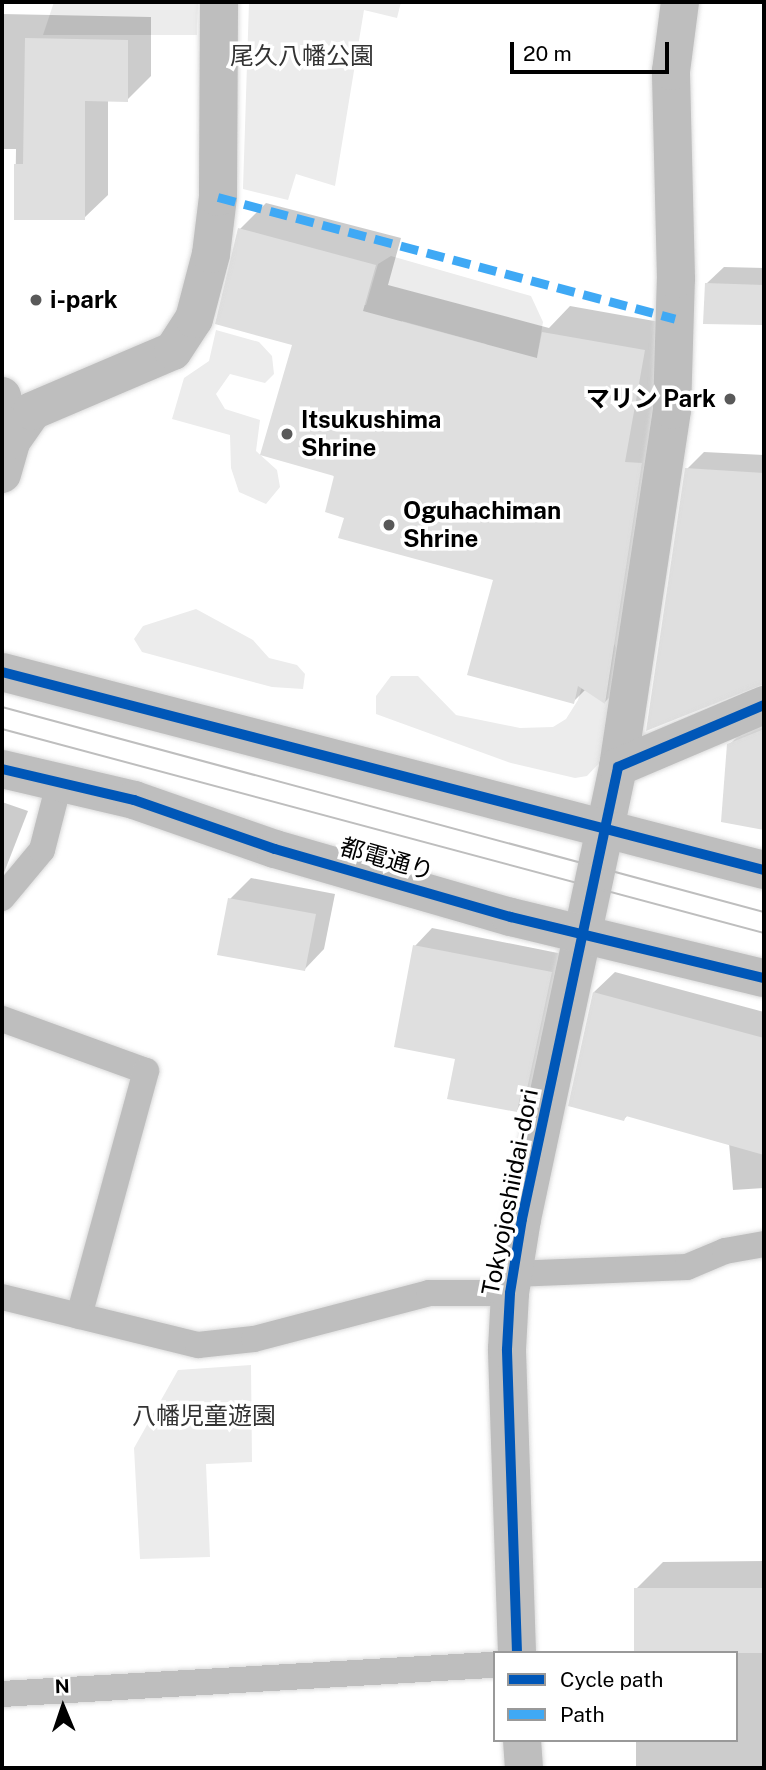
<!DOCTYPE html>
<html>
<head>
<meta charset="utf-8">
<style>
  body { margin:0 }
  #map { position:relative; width:766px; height:1770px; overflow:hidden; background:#fff; font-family:"Public Sans","Noto Sans JP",sans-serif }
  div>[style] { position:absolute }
  .green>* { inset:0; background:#ececec }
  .shadow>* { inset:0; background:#0003 }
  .building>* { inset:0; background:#dfdfdf }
  .roads { filter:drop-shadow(0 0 2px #dbdbdb) drop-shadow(0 0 2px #dbdbdb) }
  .lane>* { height:26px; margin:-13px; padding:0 13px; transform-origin:13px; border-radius:13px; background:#bebebe }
  .street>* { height:38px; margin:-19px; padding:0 19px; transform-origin:19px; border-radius:19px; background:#bebebe }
  .primary>* { height:38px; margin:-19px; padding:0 19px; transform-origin:19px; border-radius:19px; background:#bebebe }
  .tram>* { height:2px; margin:-1px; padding:0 1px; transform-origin:1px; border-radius:1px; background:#bebebe }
  .quiet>* { height:9px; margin-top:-4.5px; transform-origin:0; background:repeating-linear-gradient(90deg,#3fa9f5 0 18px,transparent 0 27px) }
  .cycleway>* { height:10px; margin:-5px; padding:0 5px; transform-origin:5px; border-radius:5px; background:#0057b8 }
  .dots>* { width:19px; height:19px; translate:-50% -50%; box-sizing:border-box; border:4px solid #fff; border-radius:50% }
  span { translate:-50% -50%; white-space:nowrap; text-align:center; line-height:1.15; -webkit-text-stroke:7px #fff; paint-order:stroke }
  .park-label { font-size:24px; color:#333 }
  .poi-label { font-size:24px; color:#000; font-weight:700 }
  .left { translate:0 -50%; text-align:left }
  .right { translate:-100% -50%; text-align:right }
  .street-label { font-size:24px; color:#000 }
  .frame { position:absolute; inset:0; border:4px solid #000; pointer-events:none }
  .legend { position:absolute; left:493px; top:1651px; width:245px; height:91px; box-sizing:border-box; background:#fff; border:2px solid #999; margin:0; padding:9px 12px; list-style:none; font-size:21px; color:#000 }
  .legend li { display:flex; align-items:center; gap:14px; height:35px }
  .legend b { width:35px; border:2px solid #999 }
  .north { position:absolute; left:28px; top:1672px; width:70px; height:70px; -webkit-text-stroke:5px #fff; paint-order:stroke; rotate:358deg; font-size:19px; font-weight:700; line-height:28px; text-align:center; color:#000 }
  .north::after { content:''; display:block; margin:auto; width:24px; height:32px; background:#000; clip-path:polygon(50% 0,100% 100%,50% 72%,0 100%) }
  .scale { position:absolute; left:510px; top:42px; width:159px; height:32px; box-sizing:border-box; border:4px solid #000; border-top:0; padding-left:9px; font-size:21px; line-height:24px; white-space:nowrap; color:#000; -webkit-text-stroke:5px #fff; paint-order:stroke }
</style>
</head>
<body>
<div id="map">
  <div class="green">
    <div style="clip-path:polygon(54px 2px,198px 2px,197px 35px,43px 35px)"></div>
    <div style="clip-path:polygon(249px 2px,401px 2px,397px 18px,364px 10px,335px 186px,296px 174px,288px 200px,243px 189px)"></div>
    <div style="clip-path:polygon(391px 256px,531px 296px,543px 322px,523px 439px,486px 344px,402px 321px,373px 429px,362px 305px,366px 305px,378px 264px)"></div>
    <div style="clip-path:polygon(216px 330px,259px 342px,272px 356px,274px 374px,265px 383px,230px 374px,216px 394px,225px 409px,260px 420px,256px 451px,277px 470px,280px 487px,266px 504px,239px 492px,231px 468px,230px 435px,172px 419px,184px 378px,209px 361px)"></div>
    <div style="clip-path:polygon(196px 609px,253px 640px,269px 658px,297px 665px,305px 674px,303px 689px,272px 687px,142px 652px,134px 639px,143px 626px)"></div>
    <div style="clip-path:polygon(612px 640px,620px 655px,603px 759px,587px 776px,575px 778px,511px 763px,376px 714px,376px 696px,391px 676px,418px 676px,456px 715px,520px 728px,553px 727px,566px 719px,578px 700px,586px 673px)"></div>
    <div style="clip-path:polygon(251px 1365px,252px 1462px,206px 1464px,210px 1557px,140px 1559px,134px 1448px,178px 1370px)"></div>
  </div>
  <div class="shadow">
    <div style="clip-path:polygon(2px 14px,151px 17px,151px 76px,127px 100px,108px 100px,108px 195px,84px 218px,15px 218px,16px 149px,2px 149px)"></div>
    <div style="clip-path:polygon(266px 203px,401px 238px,388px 285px,549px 328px,570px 306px,671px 324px,632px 675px,605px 702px,586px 689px,573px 702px,495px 578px,346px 517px,294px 344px,240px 229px)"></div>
    <div style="clip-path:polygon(724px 267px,764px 268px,764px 324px,705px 322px,706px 284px)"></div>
    <div style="clip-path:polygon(704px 452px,764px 455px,764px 684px,755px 683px,687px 469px)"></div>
    <div style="clip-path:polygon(764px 720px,764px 829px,723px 821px,729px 745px,747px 727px)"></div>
    <div style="clip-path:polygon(2px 802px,28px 811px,2px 878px)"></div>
    <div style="clip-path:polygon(251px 878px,335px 894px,324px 949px,304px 970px,230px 899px)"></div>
    <div style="clip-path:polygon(432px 928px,568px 955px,534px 1093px,517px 1110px,457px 1058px,415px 946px)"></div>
    <div style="clip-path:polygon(615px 972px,764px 1012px,764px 1188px,733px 1190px,729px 1143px,628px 1115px,624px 1119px,594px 992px)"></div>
    <div style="clip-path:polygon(764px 1561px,764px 1768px,636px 1768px,636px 1740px,736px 1740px,736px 1653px,636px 1589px,663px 1562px)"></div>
  </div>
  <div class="building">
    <div style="clip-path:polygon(25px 38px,128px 40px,128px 102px,85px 101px,85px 220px,14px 220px,14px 164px,23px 164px)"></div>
    <div style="clip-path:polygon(238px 228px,376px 265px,363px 311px,537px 358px,542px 332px,645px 350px,625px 462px,642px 463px,605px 704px,578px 686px,574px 704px,467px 675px,493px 580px,338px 538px,344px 518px,325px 512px,334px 476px,260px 455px,292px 345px,215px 324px)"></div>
    <div style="clip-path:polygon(705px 283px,764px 285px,764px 325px,703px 324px)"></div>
    <div style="clip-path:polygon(685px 468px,764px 473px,764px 684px,646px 731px)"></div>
    <div style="clip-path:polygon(764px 729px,764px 830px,721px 822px,727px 744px)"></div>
    <div style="clip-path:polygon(228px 898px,316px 914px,305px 971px,217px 955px)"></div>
    <div style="clip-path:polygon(413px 945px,552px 972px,526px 1094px,521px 1092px,517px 1112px,447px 1099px,455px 1059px,394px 1047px)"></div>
    <div style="clip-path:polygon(593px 992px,764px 1038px,764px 1155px,626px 1116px,624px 1121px,568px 1106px)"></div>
    <div style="clip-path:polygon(634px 1588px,764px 1588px,764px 1653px,634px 1653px)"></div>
  </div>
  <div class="roads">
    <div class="lane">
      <div style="left:2px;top:898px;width:62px;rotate:-50.2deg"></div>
      <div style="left:42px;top:850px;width:68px;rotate:-75.6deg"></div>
      <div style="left:2px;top:1019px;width:153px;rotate:19.9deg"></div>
      <div style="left:146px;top:1071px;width:254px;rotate:105.3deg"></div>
      <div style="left:513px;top:1274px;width:174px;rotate:-2.3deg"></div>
      <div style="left:687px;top:1267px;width:41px;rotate:-22.8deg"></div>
      <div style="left:725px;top:1251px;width:40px;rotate:-10deg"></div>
      <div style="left:2px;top:1297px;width:202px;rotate:13.8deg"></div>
      <div style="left:198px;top:1345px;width:56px;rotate:-6.1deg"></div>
      <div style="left:254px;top:1339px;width:181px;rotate:-14.7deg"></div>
      <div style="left:429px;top:1293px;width:81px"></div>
      <div style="left:2px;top:1694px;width:494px;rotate:-3.4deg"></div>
    </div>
    <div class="street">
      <div style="left:2px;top:396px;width:45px;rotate:77.2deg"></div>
      <div style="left:2px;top:474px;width:35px;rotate:-74deg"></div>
      <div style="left:12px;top:440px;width:35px;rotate:-55deg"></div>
      <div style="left:32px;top:411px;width:153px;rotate:-23.1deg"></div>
      <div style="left:173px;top:351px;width:38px;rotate:-57deg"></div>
      <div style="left:194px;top:319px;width:67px;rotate:-75.3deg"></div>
      <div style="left:211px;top:254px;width:57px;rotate:-83deg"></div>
      <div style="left:218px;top:197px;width:195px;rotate:-89.7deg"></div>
      <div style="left:618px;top:767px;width:361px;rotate:-81.4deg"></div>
      <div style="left:672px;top:410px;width:131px;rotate:-88.3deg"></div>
      <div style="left:676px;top:279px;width:208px;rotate:-91.4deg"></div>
      <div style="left:671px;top:71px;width:70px;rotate:-82.6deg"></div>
      <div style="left:517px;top:1653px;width:304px;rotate:-91.9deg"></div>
      <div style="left:507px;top:1349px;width:56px;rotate:-86.9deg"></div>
      <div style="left:510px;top:1293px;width:75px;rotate:-80.8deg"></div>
      <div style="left:522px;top:1219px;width:462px;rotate:-78deg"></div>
      <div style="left:618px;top:767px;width:159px;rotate:-23deg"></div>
      <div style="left:522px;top:1740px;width:28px;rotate:86deg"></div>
    </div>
    <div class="primary">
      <div style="left:2px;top:672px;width:787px;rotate:14.57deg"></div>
      <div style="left:2px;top:769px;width:136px;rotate:13.2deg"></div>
      <div style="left:134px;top:800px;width:149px;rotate:19.2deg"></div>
      <div style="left:275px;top:849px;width:246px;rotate:16.1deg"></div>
      <div style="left:511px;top:917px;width:260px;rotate:13.6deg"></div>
    </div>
  </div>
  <div class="tram">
    <div style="left:2px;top:707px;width:789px;rotate:15.06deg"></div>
    <div style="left:2px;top:729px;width:789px;rotate:14.99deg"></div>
  </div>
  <div class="quiet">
    <div style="left:218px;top:197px;width:473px;rotate:14.9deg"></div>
  </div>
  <div class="cycleway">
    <div style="left:2px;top:672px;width:787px;rotate:14.57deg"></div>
    <div style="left:2px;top:769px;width:136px;rotate:13.2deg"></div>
    <div style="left:134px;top:800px;width:149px;rotate:19.2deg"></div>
    <div style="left:275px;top:849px;width:246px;rotate:16.1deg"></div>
    <div style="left:511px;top:917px;width:260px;rotate:13.6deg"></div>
    <div style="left:517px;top:1653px;width:304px;rotate:-91.9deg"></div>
    <div style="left:507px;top:1349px;width:56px;rotate:-86.9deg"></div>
    <div style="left:510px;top:1293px;width:75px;rotate:-80.8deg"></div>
    <div style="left:522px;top:1219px;width:462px;rotate:-78deg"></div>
    <div style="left:618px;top:767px;width:159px;rotate:-23deg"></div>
  </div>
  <div class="dots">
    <div style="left:36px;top:300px;background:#595959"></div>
    <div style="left:730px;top:399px;background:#595959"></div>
    <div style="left:287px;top:434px;background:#595959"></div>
    <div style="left:389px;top:525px;background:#595959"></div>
  </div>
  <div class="park-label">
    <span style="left:302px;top:56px">尾久八幡公園</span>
    <span style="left:204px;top:1416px">八幡児童遊園</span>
  </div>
  <div class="poi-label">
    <span class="left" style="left:50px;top:300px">i-park</span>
    <span class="right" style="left:716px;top:399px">マリン Park</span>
    <span class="left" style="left:301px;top:434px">Itsukushima<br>Shrine</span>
    <span class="left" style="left:403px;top:525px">Oguhachiman<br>Shrine</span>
  </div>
  <div class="street-label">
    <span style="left:387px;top:859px;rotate:16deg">都電通り</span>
    <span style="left:510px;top:1192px;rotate:-79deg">Tokyojoshiidai-dori</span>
  </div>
  <div class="frame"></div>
  <ul class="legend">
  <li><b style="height:9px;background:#0057b8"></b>Cycle path</li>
  <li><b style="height:9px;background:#3fa9f5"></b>Path</li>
  </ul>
  <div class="north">N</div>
  <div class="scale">20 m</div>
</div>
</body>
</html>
